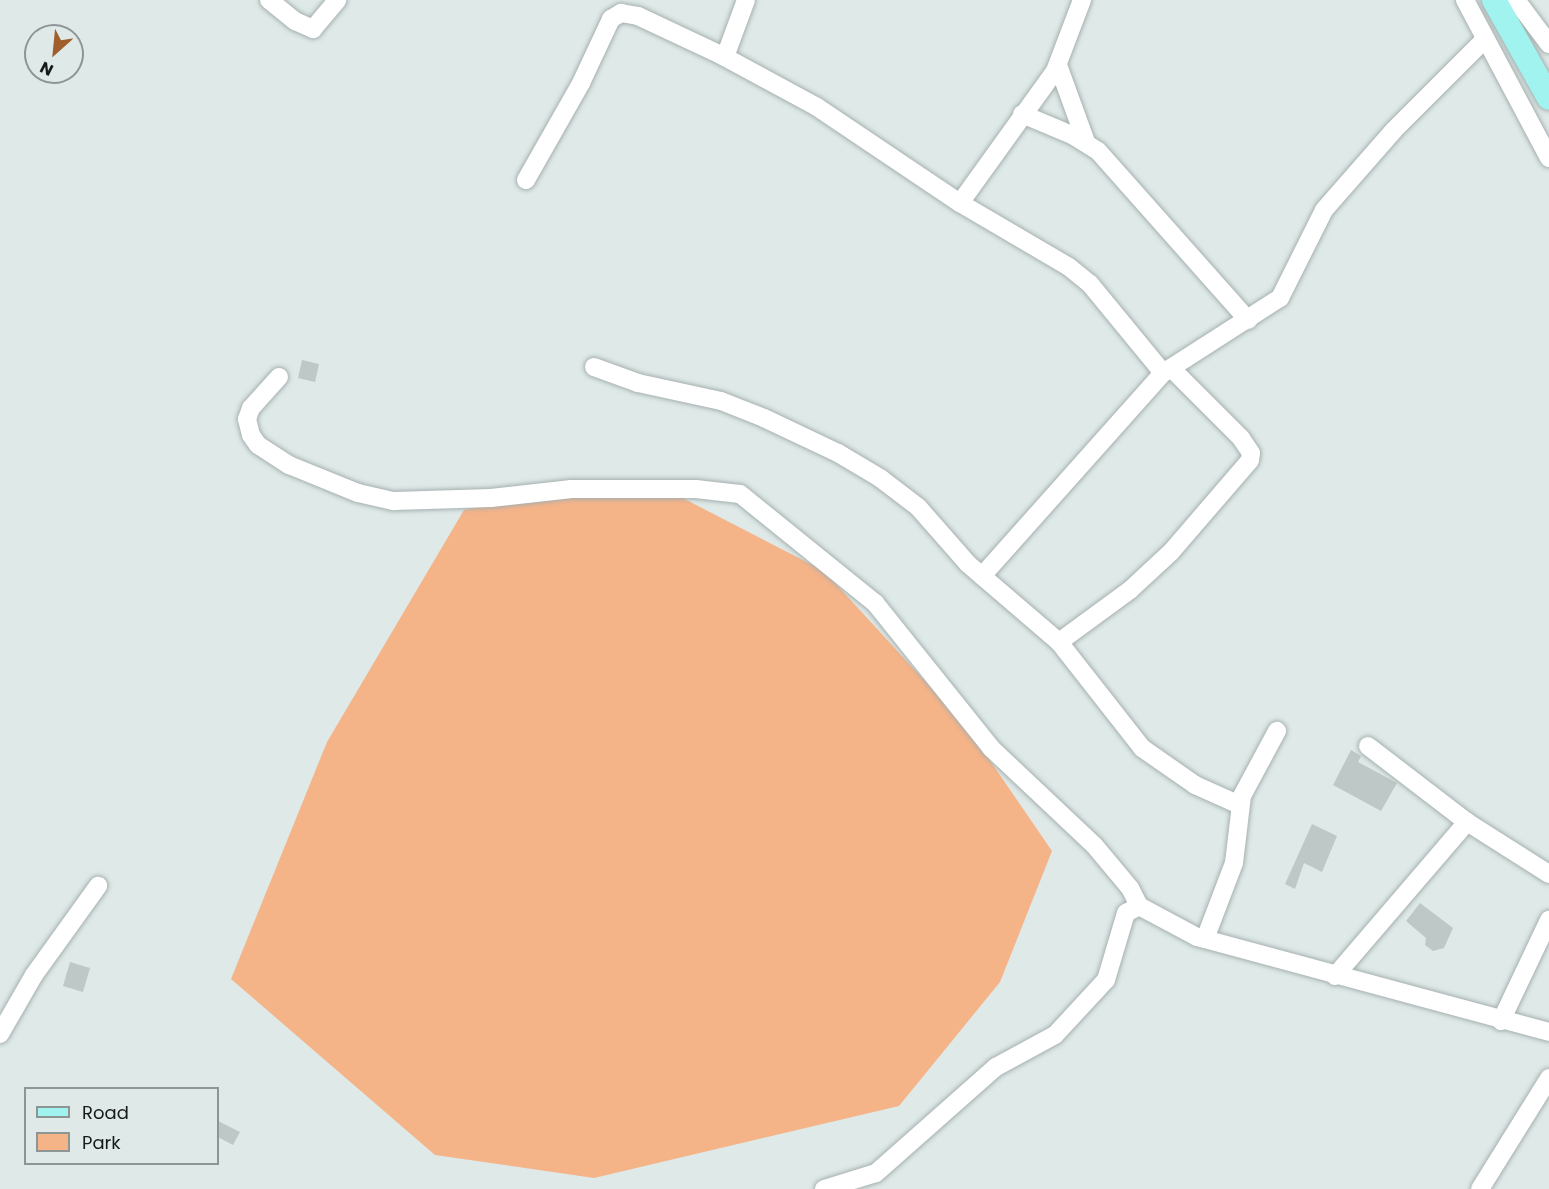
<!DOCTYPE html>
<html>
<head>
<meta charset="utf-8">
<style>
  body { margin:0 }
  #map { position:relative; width:1549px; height:1189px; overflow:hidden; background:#dee9e8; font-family:Poppins,sans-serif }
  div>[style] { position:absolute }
  .green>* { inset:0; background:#f5b388 }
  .building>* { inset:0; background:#bdc8c7 }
  .roads { filter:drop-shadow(0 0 2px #a6b0af) drop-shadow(0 0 2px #a6b0af) }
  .minor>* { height:18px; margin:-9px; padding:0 9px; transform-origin:9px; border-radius:9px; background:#fff }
  .major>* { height:24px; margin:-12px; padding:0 12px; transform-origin:12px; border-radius:12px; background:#a1f3ef }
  span { translate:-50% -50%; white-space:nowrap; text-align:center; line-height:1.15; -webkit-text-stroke:5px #dee9e8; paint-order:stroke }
  .legend { position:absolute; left:24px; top:1087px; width:195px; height:78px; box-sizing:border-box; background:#dee9e8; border:2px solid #8e9695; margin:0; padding:8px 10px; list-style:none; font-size:18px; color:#161a19 }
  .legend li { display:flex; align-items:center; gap:12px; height:30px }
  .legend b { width:30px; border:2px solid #8e9695 }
  .north { position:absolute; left:24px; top:24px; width:60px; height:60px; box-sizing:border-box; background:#dee9e8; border:2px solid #8e9695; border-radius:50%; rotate:207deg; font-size:16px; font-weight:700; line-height:24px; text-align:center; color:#161a19 }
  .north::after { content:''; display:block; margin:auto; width:21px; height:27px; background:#a15e2d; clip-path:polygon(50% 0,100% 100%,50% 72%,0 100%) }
</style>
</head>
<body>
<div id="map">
  <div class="green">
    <div style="clip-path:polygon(669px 491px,824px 571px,967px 727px,1052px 851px,1000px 982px,899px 1106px,594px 1178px,435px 1155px,231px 979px,327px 742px,464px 510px,524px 498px)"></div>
  </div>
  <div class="building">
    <div style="clip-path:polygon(302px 360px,319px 364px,315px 382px,298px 378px)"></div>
    <div style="clip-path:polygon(1351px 750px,1361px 756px,1358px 762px,1397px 783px,1381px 811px,1333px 785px)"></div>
    <div style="clip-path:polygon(1312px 824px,1337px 836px,1322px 872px,1304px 863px,1295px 889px,1285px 884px)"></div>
    <div style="clip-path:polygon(1420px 903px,1453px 928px,1444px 948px,1433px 951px,1425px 945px,1426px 938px,1406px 921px)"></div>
    <div style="clip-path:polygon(70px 962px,90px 968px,83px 992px,63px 986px)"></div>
    <div style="clip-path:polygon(218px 1121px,240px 1132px,233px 1145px,218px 1137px)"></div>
  </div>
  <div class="roads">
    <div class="minor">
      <div style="left:269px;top:0;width:33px;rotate:39deg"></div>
      <div style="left:295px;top:21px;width:20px;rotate:24deg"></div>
      <div style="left:313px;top:29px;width:38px;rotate:-50deg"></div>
      <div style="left:1465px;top:0;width:179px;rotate:62deg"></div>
      <div style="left:1516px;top:0;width:55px;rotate:53.1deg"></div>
      <div style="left:725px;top:57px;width:61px;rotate:-69.8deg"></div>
      <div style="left:1058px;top:65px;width:82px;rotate:70deg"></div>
      <div style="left:1022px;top:114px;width:56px;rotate:22.9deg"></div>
      <div style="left:1074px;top:136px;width:28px;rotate:32deg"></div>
      <div style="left:1098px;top:151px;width:226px;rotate:48.4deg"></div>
      <div style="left:526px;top:180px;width:112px;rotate:-60.4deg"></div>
      <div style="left:581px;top:83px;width:71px;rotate:-64.9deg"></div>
      <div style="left:611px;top:19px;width:12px;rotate:-31deg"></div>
      <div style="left:621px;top:13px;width:17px;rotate:10deg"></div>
      <div style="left:638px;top:16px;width:92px;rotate:25.2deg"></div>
      <div style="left:721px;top:55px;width:109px;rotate:28.4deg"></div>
      <div style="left:817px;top:107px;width:172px;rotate:33.9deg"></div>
      <div style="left:960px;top:203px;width:126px;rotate:30.4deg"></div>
      <div style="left:1069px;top:267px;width:27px;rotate:39deg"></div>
      <div style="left:1090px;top:284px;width:115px;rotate:50.6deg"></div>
      <div style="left:960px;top:203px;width:163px;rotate:-54.3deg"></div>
      <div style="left:1055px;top:71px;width:76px;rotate:-69.2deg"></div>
      <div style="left:594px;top:367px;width:47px;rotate:20deg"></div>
      <div style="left:638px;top:383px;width:85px;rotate:12.2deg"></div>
      <div style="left:721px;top:401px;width:46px;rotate:21.6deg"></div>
      <div style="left:764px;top:418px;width:82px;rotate:25.3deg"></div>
      <div style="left:838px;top:453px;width:49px;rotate:30.8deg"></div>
      <div style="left:880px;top:478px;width:48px;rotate:37.3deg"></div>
      <div style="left:918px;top:507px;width:76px;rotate:48.7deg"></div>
      <div style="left:968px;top:564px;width:120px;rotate:40.6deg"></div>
      <div style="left:1059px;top:642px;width:135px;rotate:51.9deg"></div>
      <div style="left:1142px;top:748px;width:65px;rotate:34.9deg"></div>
      <div style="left:1195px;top:785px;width:49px;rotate:24deg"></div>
      <div style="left:279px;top:377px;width:42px;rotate:132.1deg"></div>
      <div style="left:251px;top:408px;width:12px;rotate:110deg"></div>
      <div style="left:247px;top:419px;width:16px;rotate:76deg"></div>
      <div style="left:251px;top:435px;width:12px;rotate:55deg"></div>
      <div style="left:258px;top:445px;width:37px;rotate:33deg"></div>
      <div style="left:289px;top:465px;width:74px;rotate:22.1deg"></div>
      <div style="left:358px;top:493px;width:37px;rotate:13deg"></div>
      <div style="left:394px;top:501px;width:97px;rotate:-1.8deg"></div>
      <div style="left:491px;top:498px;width:81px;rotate:-6.4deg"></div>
      <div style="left:571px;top:489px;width:125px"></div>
      <div style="left:696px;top:489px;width:44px;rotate:6.5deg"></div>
      <div style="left:740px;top:494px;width:174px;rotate:38.9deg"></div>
      <div style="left:875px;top:603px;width:186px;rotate:51.3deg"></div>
      <div style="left:991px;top:748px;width:141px;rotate:43.3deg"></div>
      <div style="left:1094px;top:845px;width:56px;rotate:50.1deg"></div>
      <div style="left:1130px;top:888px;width:20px;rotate:63deg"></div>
      <div style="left:982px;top:576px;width:272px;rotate:-48.3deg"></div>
      <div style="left:1163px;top:373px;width:139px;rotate:-32.7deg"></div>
      <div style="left:1280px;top:298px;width:98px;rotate:-63.4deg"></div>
      <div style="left:1324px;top:210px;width:106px;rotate:-48.8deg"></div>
      <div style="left:1394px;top:130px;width:129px;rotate:-45deg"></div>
      <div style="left:1059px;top:642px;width:88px;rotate:-36.2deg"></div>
      <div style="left:1130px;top:590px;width:56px;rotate:-42.8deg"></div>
      <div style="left:1171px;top:552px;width:121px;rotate:-49.3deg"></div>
      <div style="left:1250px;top:460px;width:7px;rotate:-82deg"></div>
      <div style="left:1251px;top:453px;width:18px;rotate:-124deg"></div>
      <div style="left:1241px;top:438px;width:99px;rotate:-135deg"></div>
      <div style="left:1368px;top:746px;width:125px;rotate:37.5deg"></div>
      <div style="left:1467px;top:822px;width:97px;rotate:32.4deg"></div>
      <div style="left:1205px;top:939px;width:81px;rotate:-69.1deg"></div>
      <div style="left:1234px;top:863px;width:67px;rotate:-83.2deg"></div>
      <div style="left:1242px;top:796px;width:74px;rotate:-61.7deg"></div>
      <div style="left:1335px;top:976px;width:203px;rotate:-49.4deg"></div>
      <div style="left:1501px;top:1021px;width:112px;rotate:-64.6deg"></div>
      <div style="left:0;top:1034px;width:68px;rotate:-60deg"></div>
      <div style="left:34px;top:975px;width:110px;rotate:-54.3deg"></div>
      <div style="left:824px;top:1189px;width:54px;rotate:-17.1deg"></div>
      <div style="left:876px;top:1173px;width:160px;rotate:-41.5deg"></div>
      <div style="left:996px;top:1067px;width:67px;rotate:-28.5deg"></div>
      <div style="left:1055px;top:1035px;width:75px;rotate:-47.2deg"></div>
      <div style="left:1106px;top:980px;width:70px;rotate:-73.4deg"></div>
      <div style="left:1126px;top:913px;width:15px;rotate:-28deg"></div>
      <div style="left:1139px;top:906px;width:66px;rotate:28.1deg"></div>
      <div style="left:1197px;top:937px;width:365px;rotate:15.1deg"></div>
      <div style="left:1480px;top:1189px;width:131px;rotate:-58.1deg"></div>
    </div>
    <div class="major">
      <div style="left:1494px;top:0;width:112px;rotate:60.7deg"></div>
    </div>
  </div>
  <ul class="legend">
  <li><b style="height:8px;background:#a1f3ef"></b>Road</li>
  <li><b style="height:16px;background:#f5b388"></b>Park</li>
  </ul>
  <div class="north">N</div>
</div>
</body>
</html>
